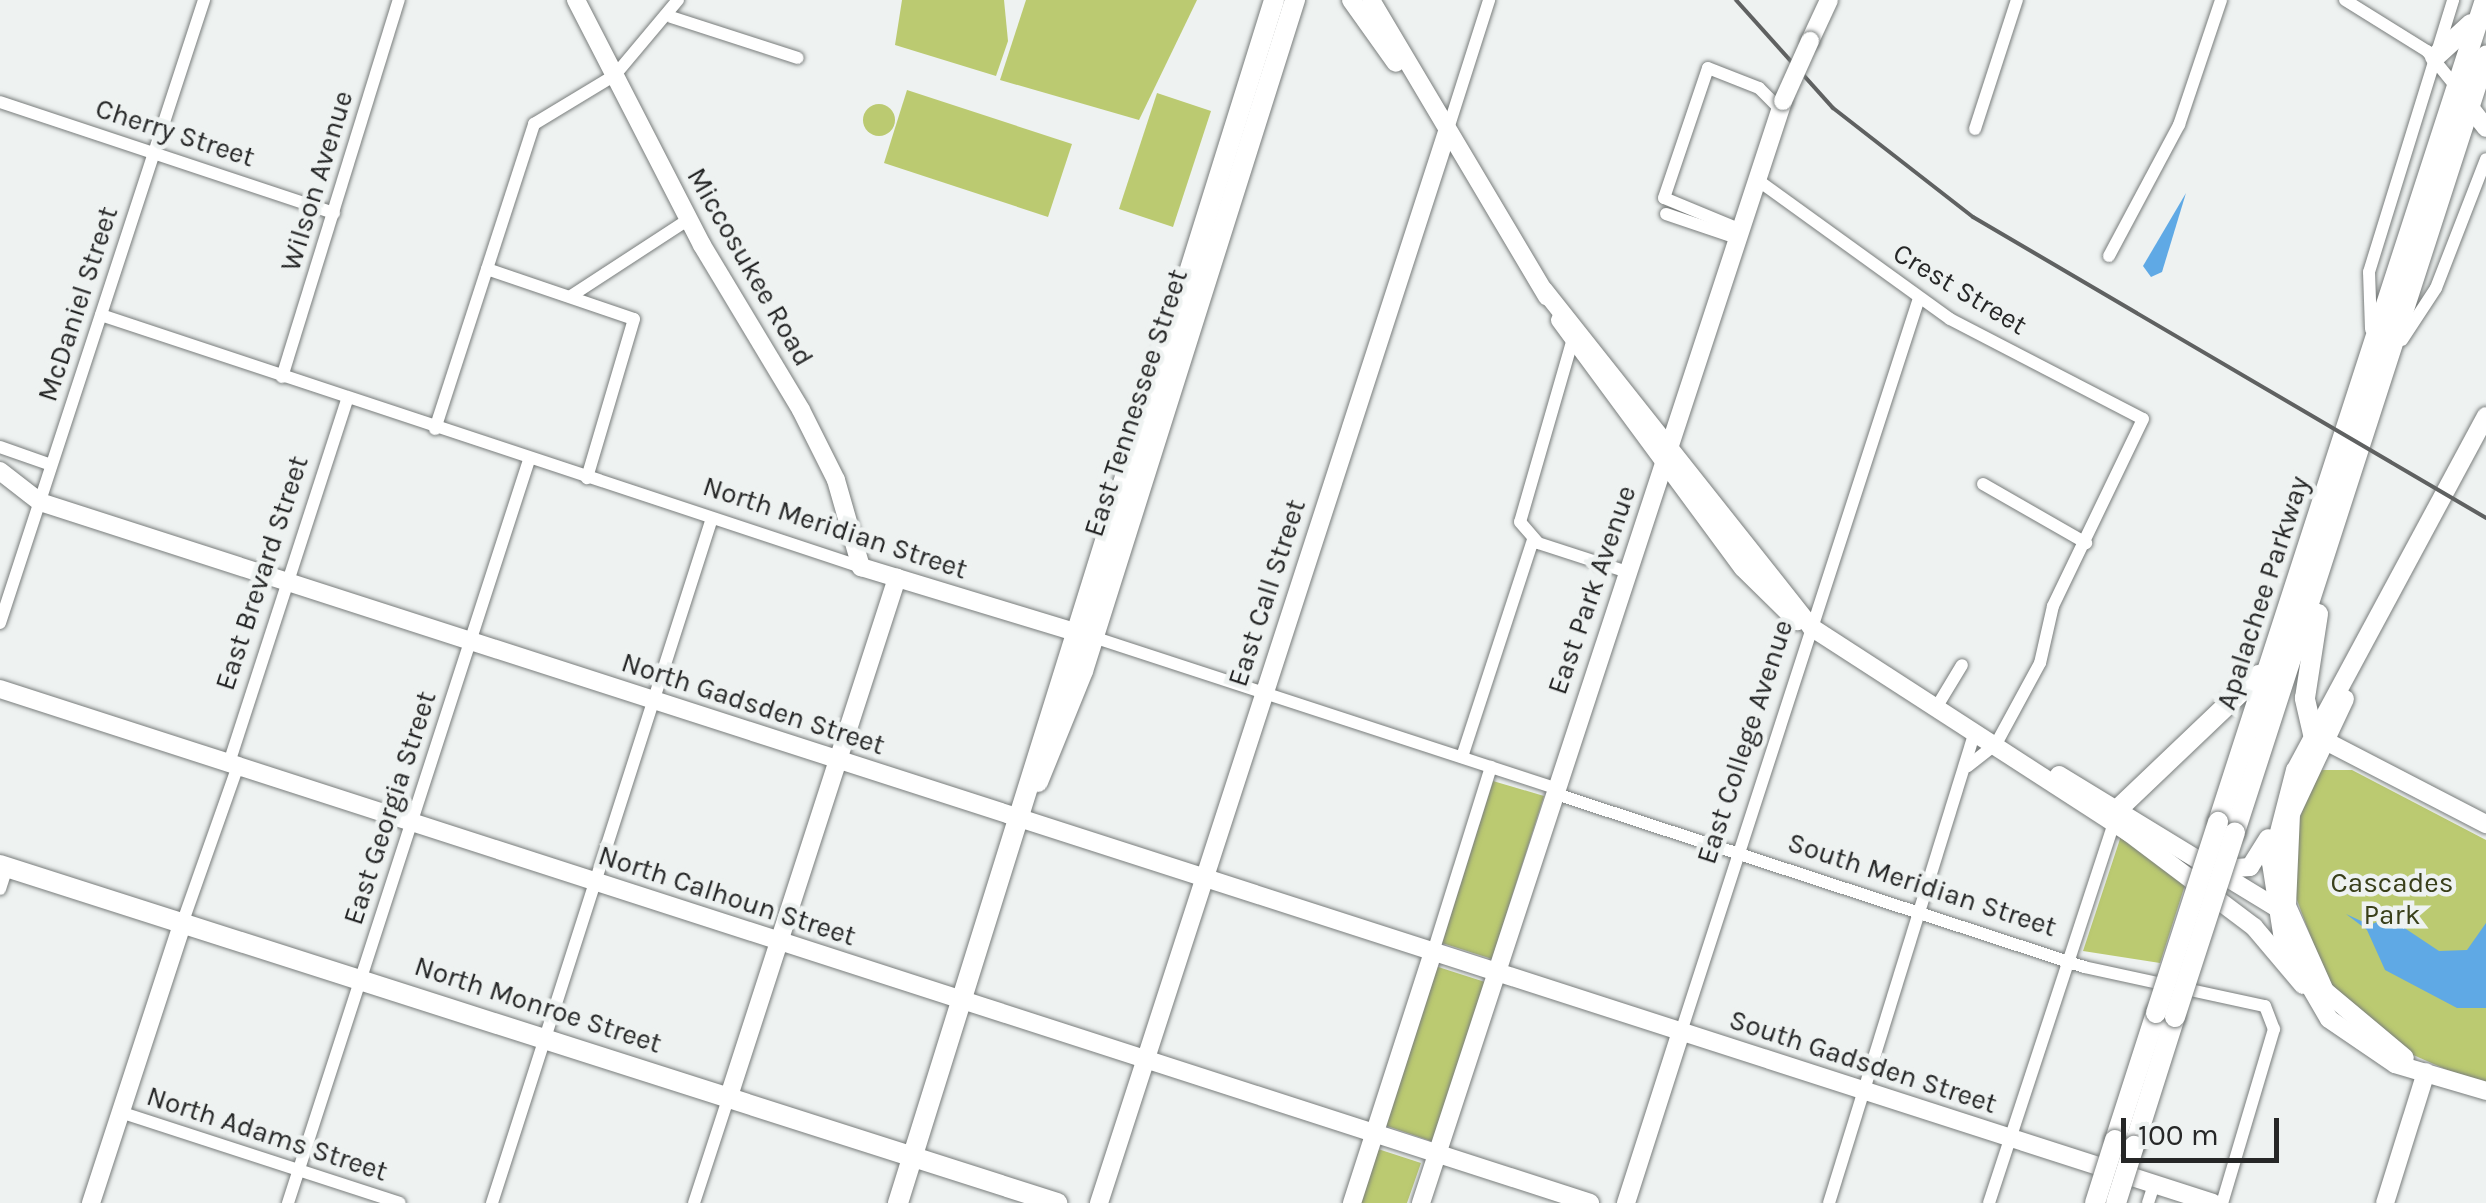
<!DOCTYPE html>
<html>
<head>
<meta charset="utf-8">
<style>
  body { margin:0 }
  #map { position:relative; width:2486px; height:1203px; overflow:hidden; background:#eef2f1; font-family:Karla,sans-serif }
  div>[style] { position:absolute }
  .green>* { inset:0; background:#bbca71 }
  .round { border-radius:50% }
  .water>* { inset:0; background:#5fa9e5 }
  .roads { filter:drop-shadow(0 0 2px #797d7c) drop-shadow(0 0 2px #797d7c) }
  .street>* { height:12px; margin:-6px; padding:0 6px; transform-origin:6px; border-radius:6px; background:#fff }
  .secondary>* { height:18px; margin:-9px; padding:0 9px; transform-origin:9px; border-radius:9px; background:#fff }
  .primary>* { height:20px; margin:-10px; padding:0 10px; transform-origin:10px; border-radius:10px; background:#fff }
  .rail>* { height:4px; margin:-2px; padding:0 2px; transform-origin:2px; border-radius:2px; background:#5f6161 }
  .bridges { filter:drop-shadow(0 0 2px #797d7c) drop-shadow(0 0 2px #797d7c) }
  .secondary-bridge>* { height:18px; margin:-9px; padding:0 9px; transform-origin:9px; border-radius:9px; background:#fff }
  .primary-bridge>* { height:20px; margin:-10px; padding:0 10px; transform-origin:10px; border-radius:10px; background:#fff }
  span { translate:-50% -50%; white-space:nowrap; text-align:center; line-height:1.15; -webkit-text-stroke:9px #eef2f1; paint-order:stroke }
  .street-label { font-size:28px; color:#262727 }
  .park-label { font-size:28px; color:#393f1a }
  .scale { position:absolute; left:2121px; top:1118px; width:158px; height:45px; box-sizing:border-box; border:5px solid #262727; border-top:0; padding-left:12px; font-size:30px; line-height:35px; white-space:nowrap; color:#262727; -webkit-text-stroke:8px #eef2f1; paint-order:stroke }
</style>
</head>
<body>
<div id="map">
  <div class="green">
    <div style="clip-path:polygon(902px 0,1004px 0,1008px 41px,996px 76px,895px 45px)"></div>
    <div style="clip-path:polygon(1026px 0,1197px 0,1139px 120px,1000px 80px)"></div>
    <div style="clip-path:polygon(907px 90px,1072px 144px,1048px 217px,884px 163px)"></div>
    <div style="clip-path:polygon(1157px 93px,1211px 111px,1173px 227px,1119px 209px)"></div>
    <div class="round" style="left:863px;top:104px;width:32px;height:32px"></div>
    <div style="clip-path:polygon(2318px 770px,2352px 770px,2486px 840px,2486px 1087px,2411px 1054px,2328px 983px,2291px 884px,2295px 830px)"></div>
    <div style="clip-path:polygon(1493px 781px,1544px 796px,1492px 959px,1442px 943px)"></div>
    <div style="clip-path:polygon(2121px 836px,2185px 885px,2160px 963px,2083px 951px)"></div>
    <div style="clip-path:polygon(1432px 965px,1485px 982px,1434px 1142px,1384px 1125px)"></div>
    <div style="clip-path:polygon(1378px 1149px,1421px 1163px,1407px 1203px,1361px 1203px)"></div>
  </div>
  <div class="water">
    <div style="clip-path:polygon(2186px 193px,2162px 272px,2151px 277px,2143px 266px)"></div>
    <div style="clip-path:polygon(2346px 914px,2370px 925px,2388px 917px,2439px 951px,2467px 950px,2486px 923px,2486px 1008px,2457px 1008px,2385px 970px,2367px 930px)"></div>
  </div>
  <div class="roads">
    <div class="street">
      <div style="left:2345px;top:0;width:97px;rotate:31.9deg"></div>
      <div style="left:2427px;top:51px;width:48px;rotate:51deg"></div>
      <div style="left:671px;top:17px;width:133px;rotate:17.9deg"></div>
      <div style="left:0;top:102px;width:352px;rotate:18.4deg"></div>
      <div style="left:1975px;top:129px;width:136px;rotate:-72deg"></div>
      <div style="left:1447px;top:132px;width:139px;rotate:-72.3deg"></div>
      <div style="left:1756px;top:179px;width:239px;rotate:35.8deg"></div>
      <div style="left:1950px;top:319px;width:217px;rotate:27.4deg"></div>
      <div style="left:2143px;top:419px;width:208px;rotate:115.7deg"></div>
      <div style="left:2053px;top:606px;width:58px;rotate:102.8deg"></div>
      <div style="left:2040px;top:663px;width:92px;rotate:118.5deg"></div>
      <div style="left:1996px;top:744px;width:36px;rotate:142deg"></div>
      <div style="left:1666px;top:214px;width:75px;rotate:18.7deg"></div>
      <div style="left:1739px;top:229px;width:81px;rotate:-157.5deg"></div>
      <div style="left:1664px;top:198px;width:137px;rotate:-71.3deg"></div>
      <div style="left:1708px;top:68px;width:55px;rotate:21.4deg"></div>
      <div style="left:1759px;top:88px;width:30px;rotate:45deg"></div>
      <div style="left:2109px;top:256px;width:149px;rotate:-61.9deg"></div>
      <div style="left:2179px;top:125px;width:132px;rotate:-71.4deg"></div>
      <div style="left:487px;top:269px;width:155px;rotate:18.8deg"></div>
      <div style="left:634px;top:319px;width:166px;rotate:106.5deg"></div>
      <div style="left:571px;top:296px;width:141px;rotate:-33.1deg"></div>
      <div style="left:101px;top:315px;width:801px;rotate:18.34deg"></div>
      <div style="left:2371px;top:329px;width:57px;rotate:-92deg"></div>
      <div style="left:2369px;top:272px;width:285px;rotate:-72.8deg"></div>
      <div style="left:2402px;top:340px;width:62px;rotate:-56.8deg"></div>
      <div style="left:2436px;top:288px;width:138px;rotate:-68.8deg"></div>
      <div style="left:1572px;top:342px;width:187px;rotate:106.1deg"></div>
      <div style="left:1520px;top:522px;width:28px;rotate:49deg"></div>
      <div style="left:1538px;top:543px;width:94px;rotate:18deg"></div>
      <div style="left:282px;top:377px;width:395px;rotate:-72.8deg"></div>
      <div style="left:435px;top:429px;width:321px;rotate:-72deg"></div>
      <div style="left:534px;top:124px;width:95px;rotate:-31.2deg"></div>
      <div style="left:615px;top:75px;width:98px;rotate:-50deg"></div>
      <div style="left:0;top:447px;width:54px;rotate:19.4deg"></div>
      <div style="left:1983px;top:484px;width:119px;rotate:29.8deg"></div>
      <div style="left:0;top:623px;width:656px;rotate:-71.87deg"></div>
      <div style="left:1093px;top:637px;width:486px;rotate:18.1deg"></div>
      <div style="left:1936px;top:708px;width:50px;rotate:-58.8deg"></div>
      <div style="left:1462px;top:757px;width:228px;rotate:-71.9deg"></div>
      <div style="left:229px;top:763px;width:383px;rotate:-72deg"></div>
      <div style="left:1553px;top:793px;width:559px;rotate:18.14deg"></div>
      <div style="left:2084px;top:967px;width:185px;rotate:12.2deg"></div>
      <div style="left:2265px;top:1006px;width:25px;rotate:69deg"></div>
      <div style="left:2274px;top:1029px;width:182px;rotate:106.6deg"></div>
      <div style="left:0;top:889px;width:23px;rotate:-72deg"></div>
      <div style="left:183px;top:921px;width:164px;rotate:-70.5deg"></div>
      <div style="left:1433px;top:952px;width:194px;rotate:-72.6deg"></div>
      <div style="left:1681px;top:1032px;width:772px;rotate:-72.03deg"></div>
      <div style="left:120px;top:1112px;width:294px;rotate:18deg"></div>
      <div style="left:288px;top:1203px;width:781px;rotate:-72.03deg"></div>
      <div style="left:492px;top:1203px;width:719px;rotate:-72.19deg"></div>
      <div style="left:694px;top:1203px;width:113px;rotate:-71.9deg"></div>
      <div style="left:1829px;top:1203px;width:494px;rotate:-72.8deg"></div>
      <div style="left:1989px;top:1203px;width:407px;rotate:-71.8deg"></div>
      <div style="left:2148px;top:1203px;width:20px;rotate:-72deg"></div>
    </div>
    <div class="secondary">
      <div style="left:576px;top:0;width:276px;rotate:62.8deg"></div>
      <div style="left:702px;top:245px;width:192px;rotate:59deg"></div>
      <div style="left:801px;top:410px;width:78px;rotate:63.4deg"></div>
      <div style="left:836px;top:480px;width:91px;rotate:74deg"></div>
      <div style="left:861px;top:567px;width:237px;rotate:16.9deg"></div>
      <div style="left:1351px;top:0;width:77px;rotate:54.5deg"></div>
      <div style="left:1371px;top:0;width:345px;rotate:59.3deg"></div>
      <div style="left:1810px;top:41px;width:45px;rotate:-65.1deg"></div>
      <div style="left:2465px;top:101px;width:34px;rotate:52deg"></div>
      <div style="left:1544px;top:290px;width:430px;rotate:51.6deg"></div>
      <div style="left:1811px;top:627px;width:378px;rotate:32.9deg"></div>
      <div style="left:2128px;top:832px;width:158px;rotate:37deg"></div>
      <div style="left:2254px;top:927px;width:76px;rotate:49.8deg"></div>
      <div style="left:1560px;top:320px;width:308px;rotate:53.6deg"></div>
      <div style="left:1743px;top:568px;width:76px;rotate:44.5deg"></div>
      <div style="left:2486px;top:416px;width:402px;rotate:118.3deg"></div>
      <div style="left:2295px;top:770px;width:96px;rotate:104.5deg"></div>
      <div style="left:2271px;top:863px;width:78px;rotate:81.1deg"></div>
      <div style="left:2283px;top:940px;width:91px;rotate:59.8deg"></div>
      <div style="left:2329px;top:1019px;width:80px;rotate:34.3deg"></div>
      <div style="left:2395px;top:1064px;width:95px;rotate:16.5deg"></div>
      <div style="left:0;top:471px;width:51px;rotate:37.8deg"></div>
      <div style="left:40px;top:502px;width:2283px;rotate:17.88deg"></div>
      <div style="left:0;top:689px;width:1671px;rotate:17.91deg"></div>
      <div style="left:2345px;top:699px;width:127px;rotate:115.2deg"></div>
      <div style="left:2291px;top:814px;width:92px;rotate:92.5deg"></div>
      <div style="left:2287px;top:906px;width:93px;rotate:65.9deg"></div>
      <div style="left:2325px;top:991px;width:104px;rotate:39.9deg"></div>
      <div style="left:2314px;top:735px;width:194px;rotate:27.4deg"></div>
      <div style="left:2059px;top:775px;width:259px;rotate:31.4deg"></div>
      <div style="left:2222px;top:869px;width:28px;rotate:-4deg"></div>
      <div style="left:2250px;top:867px;width:34px;rotate:-58deg"></div>
      <div style="left:729px;top:1096px;width:545px;rotate:-72.03deg"></div>
      <div style="left:91px;top:1203px;width:297px;rotate:-71.9deg"></div>
      <div style="left:1099px;top:1203px;width:1126px;rotate:-72deg"></div>
      <div style="left:1352px;top:1203px;width:264px;rotate:-72.1deg"></div>
      <div style="left:1421px;top:1203px;width:1160px;rotate:-71.81deg"></div>
      <div style="left:1626px;top:1203px;width:180px;rotate:-72.2deg"></div>
      <div style="left:2385px;top:1203px;width:137px;rotate:-72.6deg"></div>
    </div>
    <div class="primary">
      <div style="left:2435px;top:57px;width:49px;rotate:-42.5deg"></div>
      <div style="left:2313px;top:734px;width:37px;rotate:-103deg"></div>
      <div style="left:2305px;top:698px;width:85px;rotate:-81.2deg"></div>
      <div style="left:1038px;top:782px;width:120px;rotate:-67.9deg"></div>
      <div style="left:1083px;top:671px;width:704px;rotate:-72.47deg"></div>
      <div style="left:2117px;top:810px;width:196px;rotate:-43.6deg"></div>
      <div style="left:2218px;top:822px;width:864px;rotate:-72.01deg"></div>
      <div style="left:2235px;top:832px;width:816px;rotate:-72.08deg"></div>
      <div style="left:0;top:865px;width:1110px;rotate:17.73deg"></div>
      <div style="left:2115px;top:1140px;width:133px;rotate:-72.1deg"></div>
      <div style="left:2134px;top:1146px;width:135px;rotate:-72.4deg"></div>
      <div style="left:898px;top:1203px;width:1260px;rotate:-72.64deg"></div>
    </div>
  </div>
  <div class="rail">
    <div style="left:1736px;top:0;width:145px;rotate:48.1deg"></div>
    <div style="left:1833px;top:108px;width:177px;rotate:37.9deg"></div>
    <div style="left:1973px;top:217px;width:595px;rotate:30.4deg"></div>
  </div>
  <div class="bridges">
    <div class="secondary-bridge">
      <div style="left:1783px;top:101px;width:66px;rotate:-65.8deg"></div>
    </div>
    <div class="primary-bridge">
      <div style="left:2156px;top:1013px;width:201px;rotate:-72deg"></div>
      <div style="left:2175px;top:1017px;width:194px;rotate:-72deg"></div>
      <div style="left:2095px;top:1203px;width:66px;rotate:-72.4deg"></div>
      <div style="left:2116px;top:1203px;width:60px;rotate:-72.5deg"></div>
    </div>
  </div>
  <div class="street-label">
    <span style="left:175px;top:133px;rotate:18deg">Cherry Street</span>
    <span style="left:317px;top:181px;rotate:-73deg">Wilson Avenue</span>
    <span style="left:750px;top:267px;rotate:60deg">Miccosukee Road</span>
    <span style="left:1960px;top:289px;rotate:31deg">Crest Street</span>
    <span style="left:78px;top:304px;rotate:-72deg">McDaniel Street</span>
    <span style="left:1136px;top:403px;rotate:-72deg">East Tennessee Street</span>
    <span style="left:835px;top:528px;rotate:18deg">North Meridian Street</span>
    <span style="left:262px;top:573px;rotate:-72deg">East Brevard Street</span>
    <span style="left:1592px;top:590px;rotate:-71deg">East Park Avenue</span>
    <span style="left:1267px;top:593px;rotate:-72deg">East Call Street</span>
    <span style="left:2263px;top:593px;rotate:-72deg">Apalachee Parkway</span>
    <span style="left:753px;top:704px;rotate:18deg">North Gadsden Street</span>
    <span style="left:1745px;top:742px;rotate:-72deg">East College Avenue</span>
    <span style="left:390px;top:808px;rotate:-72deg">East Georgia Street</span>
    <span style="left:1922px;top:885px;rotate:18deg">South Meridian Street</span>
    <span style="left:727px;top:896px;rotate:18deg">North Calhoun Street</span>
    <span style="left:538px;top:1005px;rotate:18deg">North Monroe Street</span>
    <span style="left:1863px;top:1062px;rotate:18deg">South Gadsden Street</span>
    <span style="left:267px;top:1134px;rotate:18deg">North Adams Street</span>
  </div>
  <div class="park-label">
    <span style="left:2392px;top:899px">Cascades<br>Park</span>
  </div>
  <div class="scale">100 m</div>
</div>
</body>
</html>
